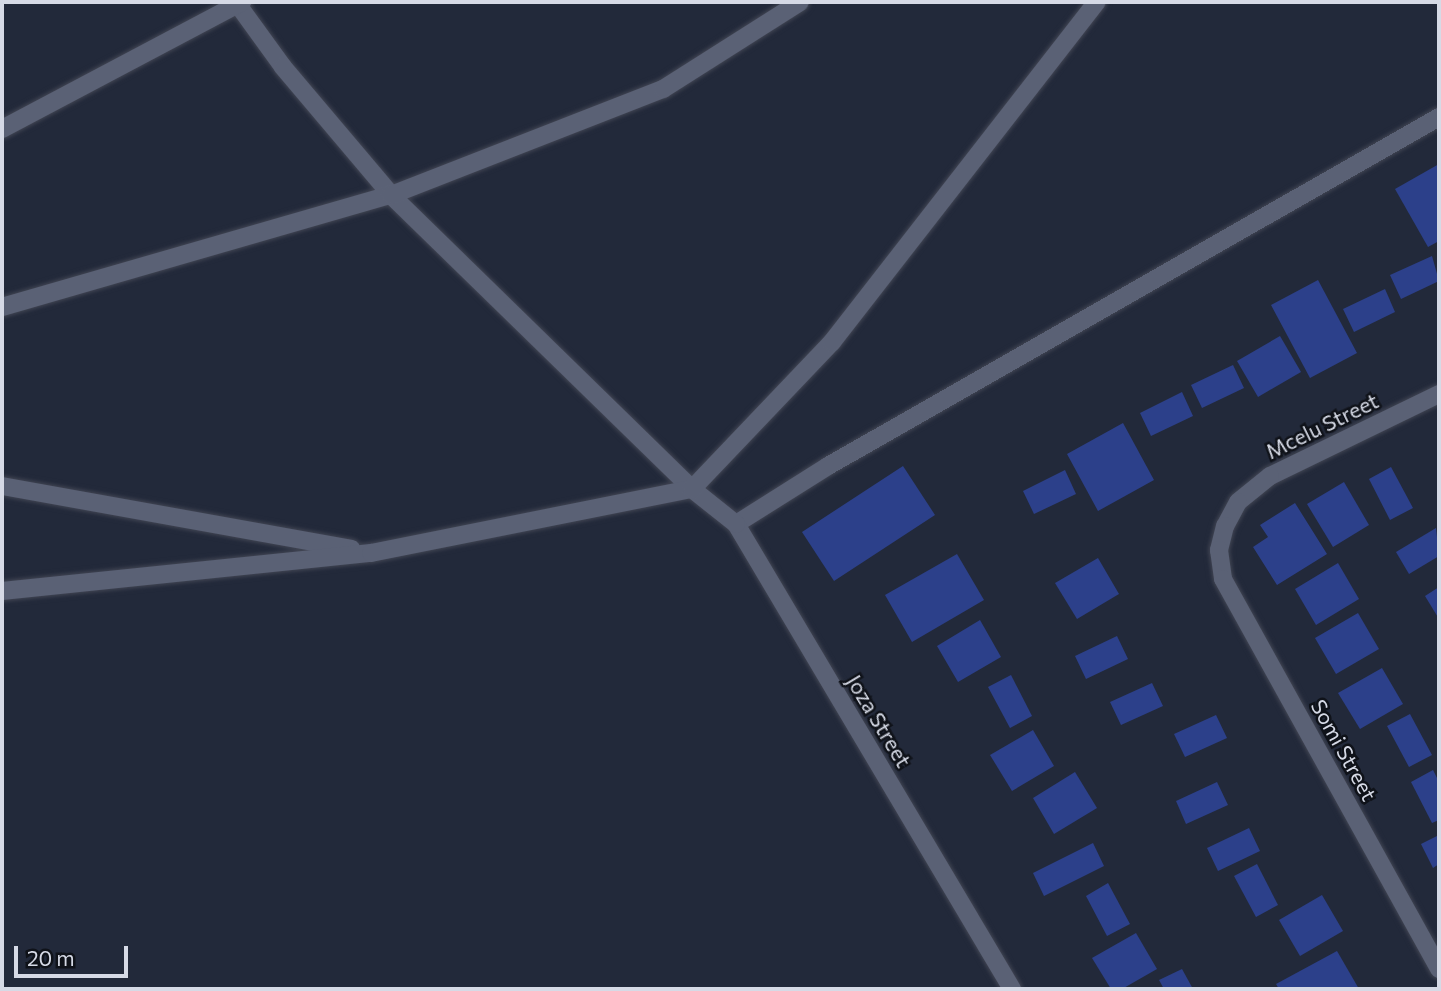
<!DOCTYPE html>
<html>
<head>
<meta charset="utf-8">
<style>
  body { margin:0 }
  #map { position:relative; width:1441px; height:991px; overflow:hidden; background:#22293a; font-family:Commissioner,sans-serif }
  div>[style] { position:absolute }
  .building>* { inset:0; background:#2c408a }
  .roads { filter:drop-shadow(0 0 2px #414553) drop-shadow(0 0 2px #414553) }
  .minor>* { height:18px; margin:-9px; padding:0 9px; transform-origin:9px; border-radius:9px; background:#5a6175 }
  .tertiary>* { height:18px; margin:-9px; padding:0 9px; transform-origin:9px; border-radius:9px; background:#5a6175 }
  span { translate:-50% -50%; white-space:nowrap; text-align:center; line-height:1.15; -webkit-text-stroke:5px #0f1219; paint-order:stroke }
  .street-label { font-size:21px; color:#d6dae6 }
  .frame { position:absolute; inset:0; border:4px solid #d6dae6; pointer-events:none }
  .scale { position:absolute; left:14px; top:946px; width:114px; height:32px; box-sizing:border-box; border:4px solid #d6dae6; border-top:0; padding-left:9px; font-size:21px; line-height:24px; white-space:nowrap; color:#d6dae6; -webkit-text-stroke:5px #0f1219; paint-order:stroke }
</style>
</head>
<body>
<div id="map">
  <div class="building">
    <div style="clip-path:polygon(1439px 164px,1439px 241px,1428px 247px,1395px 189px)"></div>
    <div style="clip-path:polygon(1432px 256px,1439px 281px,1401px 299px,1390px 275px)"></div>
    <div style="clip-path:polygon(1318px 280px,1357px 353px,1310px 378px,1271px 305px)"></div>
    <div style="clip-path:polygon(1385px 289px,1395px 312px,1354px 332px,1343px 309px)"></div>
    <div style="clip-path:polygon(1280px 336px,1301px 372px,1258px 397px,1237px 361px)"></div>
    <div style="clip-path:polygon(1233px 365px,1244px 388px,1202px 408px,1191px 385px)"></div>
    <div style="clip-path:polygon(1182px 392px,1193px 416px,1151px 436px,1140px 413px)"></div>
    <div style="clip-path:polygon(1123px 423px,1154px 480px,1098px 511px,1067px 454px)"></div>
    <div style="clip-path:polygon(903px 466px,935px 515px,834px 581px,802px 532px)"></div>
    <div style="clip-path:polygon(1391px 467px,1413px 508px,1390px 520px,1369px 479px)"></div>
    <div style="clip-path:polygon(1065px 470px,1076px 494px,1034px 514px,1023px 491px)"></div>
    <div style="clip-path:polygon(1344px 482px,1369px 525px,1333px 547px,1307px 504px)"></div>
    <div style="clip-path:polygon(1295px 503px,1327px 554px,1277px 585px,1253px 547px,1268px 537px,1260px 525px)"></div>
    <div style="clip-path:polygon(1436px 528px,1439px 556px,1409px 574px,1396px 552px)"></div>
    <div style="clip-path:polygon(957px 554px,984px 600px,912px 642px,885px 595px)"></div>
    <div style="clip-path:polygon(1098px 558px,1119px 594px,1077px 619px,1055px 583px)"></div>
    <div style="clip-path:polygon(1338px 563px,1359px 599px,1316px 625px,1295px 589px)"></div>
    <div style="clip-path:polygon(1439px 587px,1439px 619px,1425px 596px)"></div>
    <div style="clip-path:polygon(1358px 613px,1379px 649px,1336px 674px,1315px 638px)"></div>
    <div style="clip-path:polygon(980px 620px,1001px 657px,958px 682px,937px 646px)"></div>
    <div style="clip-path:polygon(1117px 636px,1128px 659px,1086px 679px,1075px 656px)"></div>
    <div style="clip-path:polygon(1382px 668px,1403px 704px,1360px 729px,1338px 693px)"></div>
    <div style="clip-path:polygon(1011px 675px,1032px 716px,1010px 728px,988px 687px)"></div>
    <div style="clip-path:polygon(1152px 683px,1163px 706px,1121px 725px,1110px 702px)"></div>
    <div style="clip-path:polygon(1410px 714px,1432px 755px,1409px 767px,1387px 726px)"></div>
    <div style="clip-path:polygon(1216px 715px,1227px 738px,1185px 757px,1174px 734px)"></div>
    <div style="clip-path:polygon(1033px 730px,1054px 766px,1012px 791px,990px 755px)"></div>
    <div style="clip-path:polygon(1433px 770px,1439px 782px,1439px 820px,1432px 823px,1411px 782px)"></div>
    <div style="clip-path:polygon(1075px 772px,1097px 808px,1054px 834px,1033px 798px)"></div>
    <div style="clip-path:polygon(1217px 782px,1228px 805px,1186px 824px,1176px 801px)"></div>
    <div style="clip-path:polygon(1249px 828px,1260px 851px,1218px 871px,1207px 848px)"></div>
    <div style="clip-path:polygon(1439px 835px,1439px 864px,1433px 868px,1421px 844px)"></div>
    <div style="clip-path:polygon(1093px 843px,1104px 866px,1044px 896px,1033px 873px)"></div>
    <div style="clip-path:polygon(1257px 864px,1278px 905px,1256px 917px,1234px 876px)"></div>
    <div style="clip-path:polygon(1108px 883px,1130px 924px,1107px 936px,1086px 896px)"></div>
    <div style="clip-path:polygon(1322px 895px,1343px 931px,1300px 956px,1279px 920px)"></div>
    <div style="clip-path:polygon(1136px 933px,1157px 969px,1122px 989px,1111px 989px,1092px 958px)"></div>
    <div style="clip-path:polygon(1337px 951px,1359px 989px,1279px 989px,1276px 984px)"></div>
    <div style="clip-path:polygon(1182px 969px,1193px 989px,1164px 989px,1159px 980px)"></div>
  </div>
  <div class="roads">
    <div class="minor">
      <div style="left:236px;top:2px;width:80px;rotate:54.1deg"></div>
      <div style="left:283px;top:67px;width:167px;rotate:49.8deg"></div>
      <div style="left:391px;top:195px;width:421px;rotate:44.3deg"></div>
      <div style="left:2px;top:129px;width:272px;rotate:-27.9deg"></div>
      <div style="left:2px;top:307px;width:405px;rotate:-16.1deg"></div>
      <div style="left:391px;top:195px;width:292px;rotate:-21.3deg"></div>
      <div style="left:663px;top:89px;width:162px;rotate:-32.4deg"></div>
      <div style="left:1439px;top:394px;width:188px;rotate:154.1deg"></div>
      <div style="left:1270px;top:476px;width:41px;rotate:140.9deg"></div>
      <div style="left:1238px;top:502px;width:27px;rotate:118deg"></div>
      <div style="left:1225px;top:526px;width:25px;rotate:104deg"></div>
      <div style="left:1219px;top:550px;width:29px;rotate:82deg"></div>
      <div style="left:1223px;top:579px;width:446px;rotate:61deg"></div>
      <div style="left:2px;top:486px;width:355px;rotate:10.2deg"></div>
      <div style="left:736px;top:524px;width:109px;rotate:-32.2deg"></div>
      <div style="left:828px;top:466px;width:704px;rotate:-29.73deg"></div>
      <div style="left:2px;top:591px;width:371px;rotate:-5.9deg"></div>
      <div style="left:371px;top:553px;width:327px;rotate:-11.3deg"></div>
    </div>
    <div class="tertiary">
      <div style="left:1012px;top:989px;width:541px;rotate:-120.69deg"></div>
      <div style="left:736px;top:524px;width:56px;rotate:-141.5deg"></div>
      <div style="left:692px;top:489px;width:203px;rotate:-46.4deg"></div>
      <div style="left:832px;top:342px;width:431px;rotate:-52.1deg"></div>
    </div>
  </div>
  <div class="street-label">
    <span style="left:1322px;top:426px;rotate:-26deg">Mcelu Street</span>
    <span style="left:879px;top:721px;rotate:59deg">Joza Street</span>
    <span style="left:1344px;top:750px;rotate:61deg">Somi Street</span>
  </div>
  <div class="frame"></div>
  <div class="scale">20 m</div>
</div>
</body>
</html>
